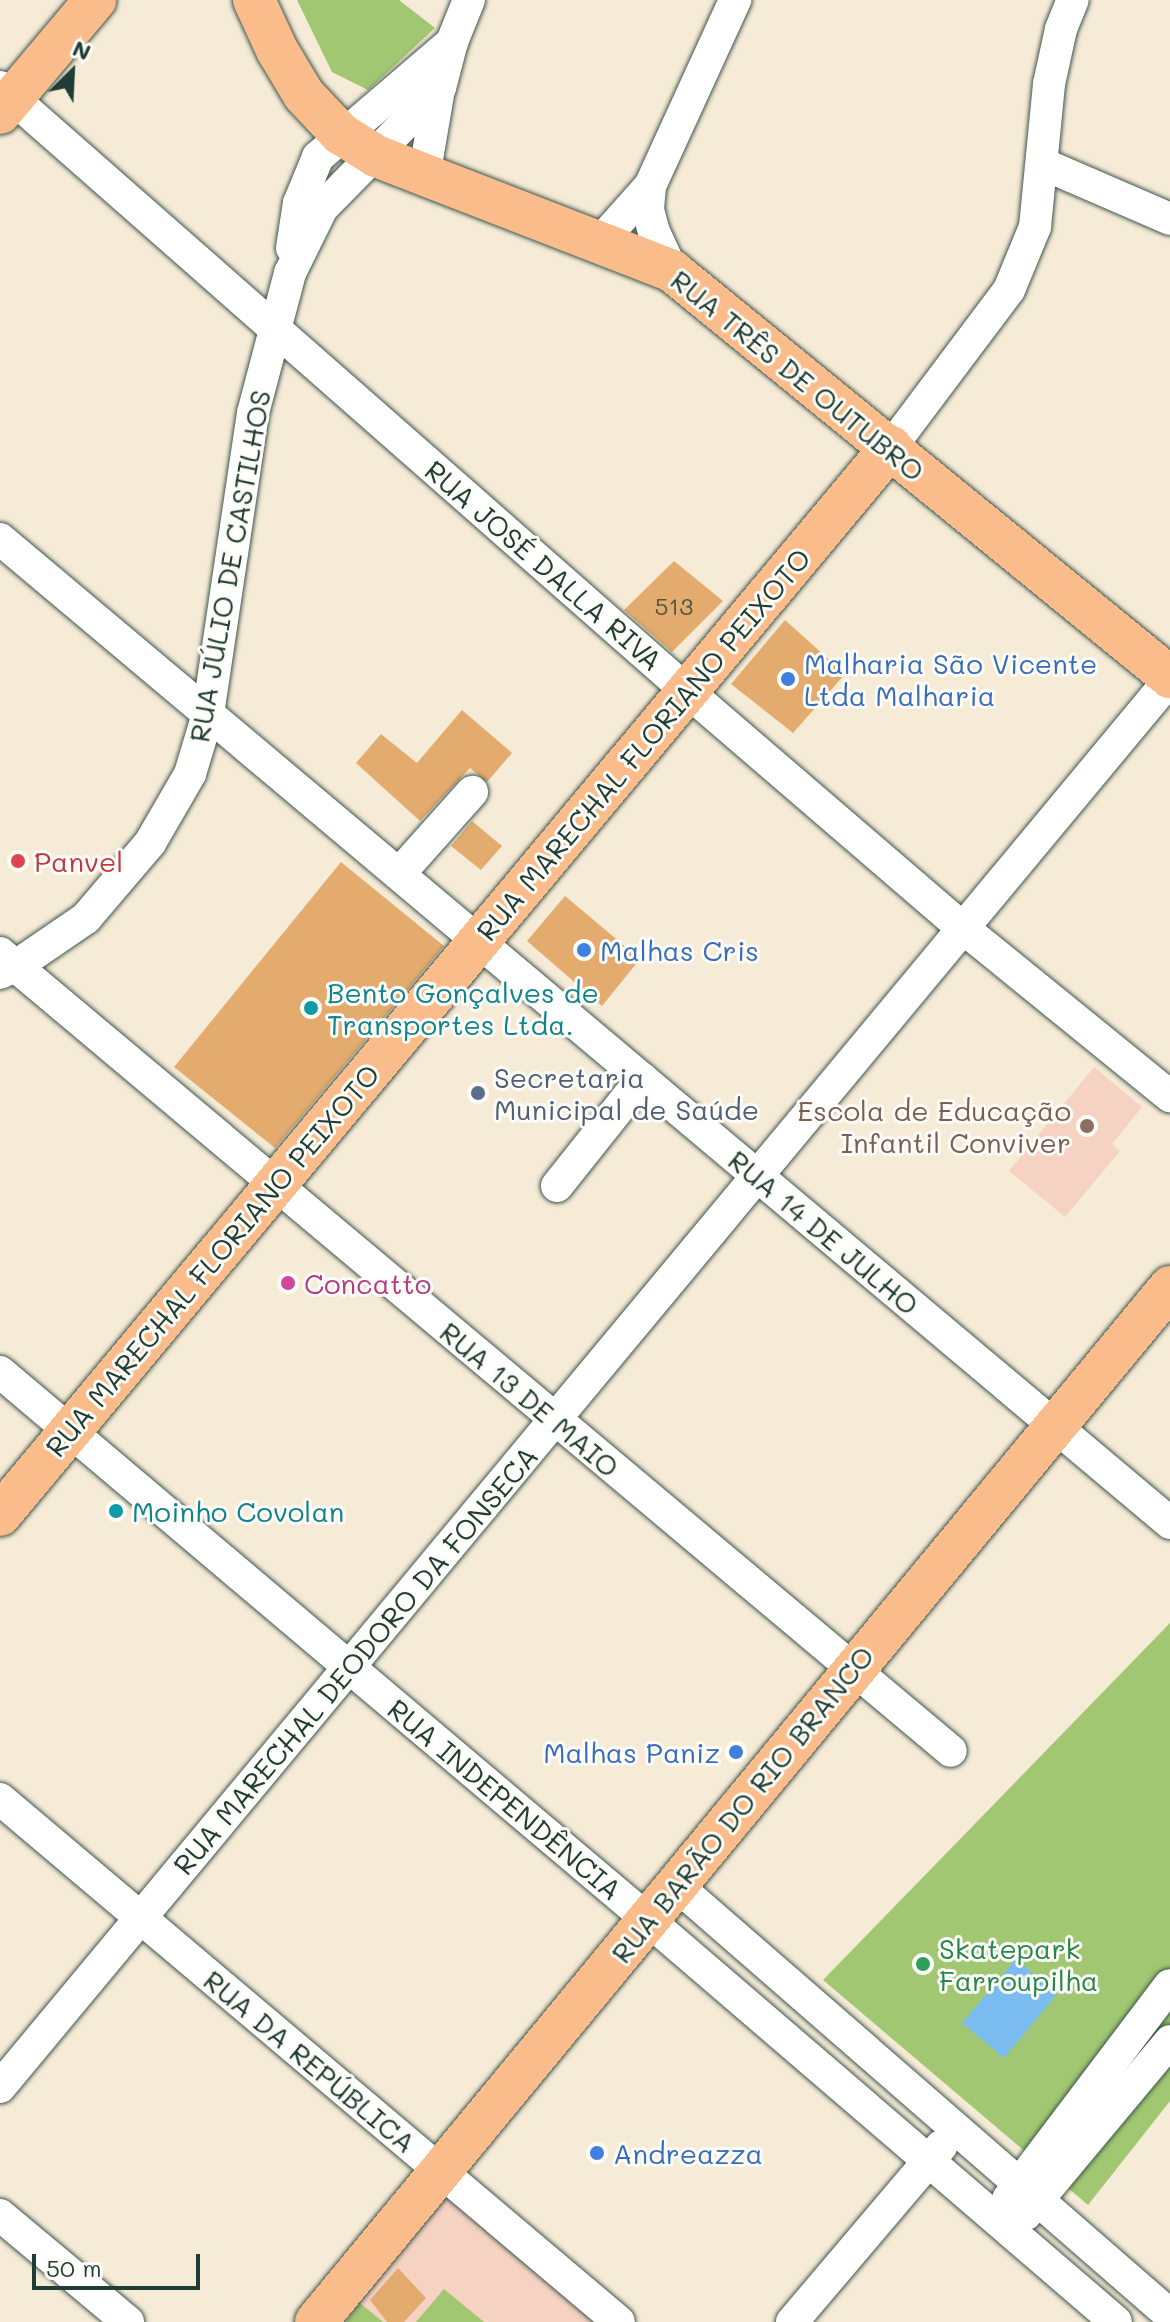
<!DOCTYPE html>
<html>
<head>
<meta charset="utf-8">
<style>
  body { margin:0 }
  #map { position:relative; width:1170px; height:2322px; overflow:hidden; background:#f6ebd7; font-family:Mali,sans-serif }
  div>[style] { position:absolute }
  .built>* { inset:0; background:#f5d2c2 }
  .green>* { inset:0; background:#a1c772 }
  .water>* { inset:0; background:#7bbcf0 }
  .building>* { inset:0; background:#e4ab6f }
  .roads { filter:drop-shadow(0 0 2px #3f574c) drop-shadow(0 0 2px #3f574c) }
  .minor>* { height:32px; margin:-16px; padding:0 16px; transform-origin:16px; border-radius:16px; background:#fff }
  .major>* { height:42px; margin:-21px; padding:0 21px; transform-origin:21px; border-radius:21px; background:#f9bc8a }
  .dots>* { width:22px; height:22px; translate:-50% -50%; box-sizing:border-box; border:4px solid #fdfcf7; border-radius:50% }
  span { translate:-50% -50%; white-space:nowrap; text-align:center; line-height:1.15; -webkit-text-stroke:6px #fdfcf7; paint-order:stroke }
  .number-label { font-size:24px; color:#505843 }
  .number-label span { -webkit-text-stroke-width:0 }
  .street-label { font-size:28px; color:#1f3d34 }
  .shop-label { font-size:28px; color:#366cbe }
  .left { translate:0 -50%; text-align:left }
  .right { translate:-100% -50%; text-align:right }
  .health-label { font-size:28px; color:#be3a42 }
  .culture-label { font-size:28px; color:#0d838f }
  .service-label { font-size:28px; color:#4e5e75 }
  .education-label { font-size:28px; color:#785e54 }
  .hotel-label { font-size:28px; color:#b23c85 }
  .leisure-label { font-size:28px; color:#27864d }
  .north { position:absolute; left:32px; top:32px; width:80px; height:80px; -webkit-text-stroke:6px #fdfcf7; paint-order:stroke; rotate:24deg; font-size:22px; font-weight:700; line-height:32px; text-align:center; color:#1f3d34 }
  .north::after { content:''; display:block; margin:auto; width:28px; height:36px; background:#1f3d34; clip-path:polygon(50% 0,100% 100%,50% 72%,0 100%) }
  .scale { position:absolute; left:32px; top:2254px; width:168px; height:36px; box-sizing:border-box; border:4px solid #1f3d34; border-top:0; padding-left:10px; font-size:24px; line-height:28px; white-space:nowrap; color:#1f3d34; -webkit-text-stroke:6px #fdfcf7; paint-order:stroke }
</style>
</head>
<body>
<div id="map">
  <div class="built">
    <div style="clip-path:polygon(1094px 1067px,1142px 1107px,1112px 1144px,1120px 1151px,1065px 1217px,1009px 1171px)"></div>
    <div style="clip-path:polygon(439px 2181px,605px 2322px,318px 2322px)"></div>
  </div>
  <div class="green">
    <div style="clip-path:polygon(297px 0,399px 0,435px 28px,368px 90px,332px 72px)"></div>
    <div style="clip-path:polygon(1170px 1623px,1170px 2101px,1088px 2205px,823px 1980px)"></div>
    <div style="clip-path:polygon(444px 2289px,484px 2322px,416px 2322px)"></div>
    <div style="clip-path:polygon(360px 2303px,383px 2322px,346px 2322px)"></div>
  </div>
  <div class="water">
    <div style="clip-path:polygon(1016px 1959px,1057px 1994px,1004px 2058px,962px 2023px)"></div>
  </div>
  <div class="building">
    <div style="clip-path:polygon(674px 561px,723px 601px,672px 652px,624px 610px)"></div>
    <div style="clip-path:polygon(785px 620px,845px 674px,793px 733px,731px 684px)"></div>
    <div style="clip-path:polygon(462px 710px,512px 753px,487px 782px,470px 768px,420px 821px,356px 763px,381px 734px,417px 763px)"></div>
    <div style="clip-path:polygon(472px 821px,502px 846px,481px 870px,451px 846px)"></div>
    <div style="clip-path:polygon(341px 862px,444px 946px,275px 1148px,174px 1067px)"></div>
    <div style="clip-path:polygon(565px 896px,640px 959px,602px 1006px,527px 941px)"></div>
    <div style="clip-path:polygon(398px 2268px,426px 2298px,404px 2322px,387px 2322px,370px 2300px)"></div>
  </div>
  <div class="roads">
    <div class="minor">
      <div style="left:0;top:87px;width:915px;rotate:41.32deg"></div>
      <div style="left:687px;top:691px;width:364px;rotate:40.7deg"></div>
      <div style="left:963px;top:928px;width:267px;rotate:39.1deg"></div>
      <div style="left:1043px;top:164px;width:138px;rotate:23.4deg"></div>
      <div style="left:428px;top:176px;width:17px;rotate:-93deg"></div>
      <div style="left:427px;top:159px;width:71px;rotate:-80.3deg"></div>
      <div style="left:650px;top:186px;width:24px;rotate:95deg"></div>
      <div style="left:648px;top:210px;width:23px;rotate:75deg"></div>
      <div style="left:654px;top:232px;width:43px;rotate:65.2deg"></div>
      <div style="left:601px;top:241px;width:74px;rotate:-48.3deg"></div>
      <div style="left:650px;top:186px;width:205px;rotate:-65.4deg"></div>
      <div style="left:292px;top:248px;width:46px;rotate:-81.2deg"></div>
      <div style="left:299px;top:203px;width:50px;rotate:-67.6deg"></div>
      <div style="left:318px;top:157px;width:177px;rotate:-40.6deg"></div>
      <div style="left:891px;top:447px;width:196px;rotate:-53.1deg"></div>
      <div style="left:1009px;top:290px;width:68px;rotate:-67.6deg"></div>
      <div style="left:1035px;top:227px;width:144px;rotate:-84.4deg"></div>
      <div style="left:1049px;top:84px;width:56px;rotate:-77.7deg"></div>
      <div style="left:1061px;top:29px;width:31px;rotate:-68deg"></div>
      <div style="left:0;top:539px;width:1529px;rotate:40.06deg"></div>
      <div style="left:399px;top:874px;width:110px;rotate:-48.3deg"></div>
      <div style="left:0;top:953px;width:1241px;rotate:40deg"></div>
      <div style="left:0;top:973px;width:17px;rotate:-24deg"></div>
      <div style="left:16px;top:966px;width:85px;rotate:-34.4deg"></div>
      <div style="left:86px;top:918px;width:99px;rotate:-49.5deg"></div>
      <div style="left:150px;top:843px;width:80px;rotate:-59.9deg"></div>
      <div style="left:190px;top:774px;width:63px;rotate:-73.3deg"></div>
      <div style="left:208px;top:714px;width:304px;rotate:-81.5deg"></div>
      <div style="left:253px;top:413px;width:145px;rotate:-75.2deg"></div>
      <div style="left:290px;top:273px;width:72px;rotate:-63.8deg"></div>
      <div style="left:322px;top:208px;width:168px;rotate:-45.5deg"></div>
      <div style="left:440px;top:88px;width:48px;rotate:-75.4deg"></div>
      <div style="left:452px;top:42px;width:45px;rotate:-68deg"></div>
      <div style="left:557px;top:1186px;width:137px;rotate:-51.5deg"></div>
      <div style="left:0;top:1372px;width:847px;rotate:40.21deg"></div>
      <div style="left:647px;top:1919px;width:618px;rotate:40.67deg"></div>
      <div style="left:0;top:1799px;width:810px;rotate:40.19deg"></div>
      <div style="left:676px;top:1885px;width:655px;rotate:41.04deg"></div>
      <div style="left:0;top:2087px;width:1831px;rotate:-50.27deg"></div>
      <div style="left:1008px;top:2199px;width:268px;rotate:-52.9deg"></div>
      <div style="left:1026px;top:2214px;width:225px;rotate:-50.2deg"></div>
      <div style="left:0;top:2215px;width:167px;rotate:39.9deg"></div>
      <div style="left:792px;top:2322px;width:231px;rotate:-49.7deg"></div>
    </div>
    <div class="major">
      <div style="left:254px;top:0;width:55px;rotate:65.3deg"></div>
      <div style="left:277px;top:50px;width:52px;rotate:59deg"></div>
      <div style="left:304px;top:95px;width:54px;rotate:46.5deg"></div>
      <div style="left:341px;top:134px;width:41px;rotate:32.2deg"></div>
      <div style="left:376px;top:156px;width:318px;rotate:21.2deg"></div>
      <div style="left:672px;top:271px;width:643px;rotate:39.19deg"></div>
      <div style="left:0;top:113px;width:148px;rotate:-49.9deg"></div>
      <div style="left:0;top:1515px;width:1391px;rotate:-50.16deg"></div>
      <div style="left:316px;top:2322px;width:1342px;rotate:-50.47deg"></div>
    </div>
  </div>
  <div class="dots">
    <div style="left:788px;top:679px;background:#3f7fe0"></div>
    <div style="left:18px;top:861px;background:#e0444e"></div>
    <div style="left:584px;top:950px;background:#3f7fe0"></div>
    <div style="left:311px;top:1008px;background:#0f9aa8"></div>
    <div style="left:478px;top:1093px;background:#5c6f8a"></div>
    <div style="left:1087px;top:1126px;background:#8d6e63"></div>
    <div style="left:288px;top:1283px;background:#d1479c"></div>
    <div style="left:116px;top:1511px;background:#0f9aa8"></div>
    <div style="left:736px;top:1752px;background:#3f7fe0"></div>
    <div style="left:923px;top:1964px;background:#2e9e5b"></div>
    <div style="left:597px;top:2153px;background:#3f7fe0"></div>
  </div>
  <div class="number-label">
    <span style="left:674px;top:606px">513</span>
  </div>
  <div class="street-label">
    <span style="left:798px;top:375px;rotate:39deg">RUA TRÊS DE OUTUBRO</span>
    <span style="left:544px;top:565px;rotate:41deg">RUA JOSÉ DALLA RIVA</span>
    <span style="left:229px;top:566px;rotate:-80deg">RUA JÚLIO DE CASTILHOS</span>
    <span style="left:643px;top:744px;rotate:-50deg">RUA MARECHAL FLORIANO PEIXOTO</span>
    <span style="left:824px;top:1232px;rotate:40deg">RUA 14 DE JULHO</span>
    <span style="left:212px;top:1260px;rotate:-50deg">RUA MARECHAL FLORIANO PEIXOTO</span>
    <span style="left:530px;top:1399px;rotate:40deg">RUA 13 DE MAIO</span>
    <span style="left:355px;top:1660px;rotate:-50deg">RUA MARECHAL DEODORO DA FONSECA</span>
    <span style="left:505px;top:1799px;rotate:40deg">RUA INDEPENDÊNCIA</span>
    <span style="left:742px;top:1804px;rotate:-51deg">RUA BARÃO DO RIO BRANCO</span>
    <span style="left:310px;top:2061px;rotate:40deg">RUA DA REPÚBLICA</span>
  </div>
  <div class="shop-label">
    <span class="left" style="left:804px;top:679px">Malharia São Vicente<br>Ltda Malharia</span>
    <span class="left" style="left:600px;top:950px">Malhas Cris</span>
    <span class="right" style="left:720px;top:1752px">Malhas Paniz</span>
    <span class="left" style="left:613px;top:2153px">Andreazza</span>
  </div>
  <div class="health-label">
    <span class="left" style="left:34px;top:861px">Panvel</span>
  </div>
  <div class="culture-label">
    <span class="left" style="left:327px;top:1008px">Bento Gonçalves de<br>Transportes Ltda.</span>
    <span class="left" style="left:132px;top:1511px">Moinho Covolan</span>
  </div>
  <div class="service-label">
    <span class="left" style="left:494px;top:1093px">Secretaria<br>Municipal de Saúde</span>
  </div>
  <div class="education-label">
    <span class="right" style="left:1071px;top:1126px">Escola de Educação<br>Infantil Conviver</span>
  </div>
  <div class="hotel-label">
    <span class="left" style="left:304px;top:1283px">Concatto</span>
  </div>
  <div class="leisure-label">
    <span class="left" style="left:939px;top:1964px">Skatepark<br>Farroupilha</span>
  </div>
  <div class="north">N</div>
  <div class="scale">50 m</div>
</div>
</body>
</html>
